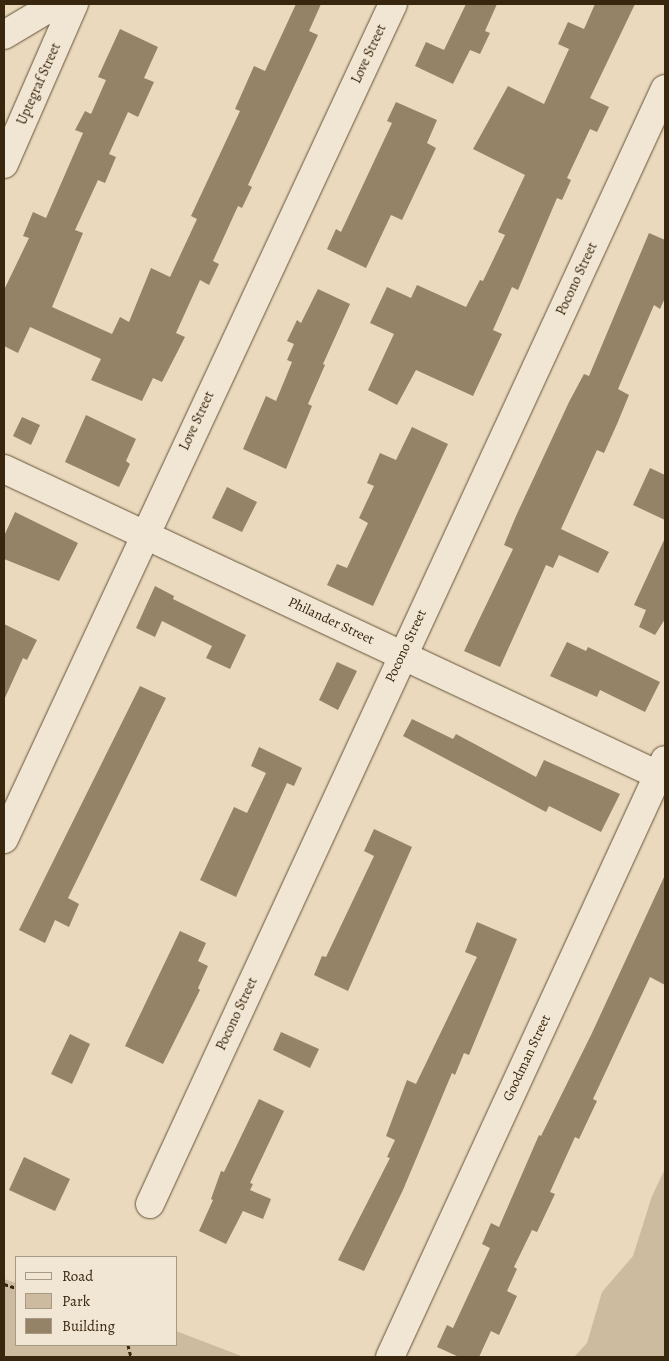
<!DOCTYPE html>
<html>
<head>
<meta charset="utf-8">
<style>
  body { margin:0 }
  #map { position:relative; width:669px; height:1361px; overflow:hidden; background:#ead9bc; font-family:Alegreya,serif }
  div>[style] { position:absolute }
  .green>* { inset:0; background:#ccbb9e }
  .building>* { inset:0; background:#958368 }
  .path>* { height:3px; margin-top:-1.5px; transform-origin:0; background:repeating-linear-gradient(90deg,#38260e 0 4px,transparent 0 6.5px) }
  .roads { filter:drop-shadow(0 0 1px #64533a) drop-shadow(0 0 1px #64533a) }
  .street>* { height:28px; margin:-14px; padding:0 14px; transform-origin:14px; border-radius:14px; background:#f1e6d3 }
  span { translate:-50% -50%; white-space:nowrap; text-align:center; line-height:1.15; -webkit-text-stroke:4px #f1e6d3; paint-order:stroke }
  .street-label { font-size:14px; color:#38260e }
  .frame { position:absolute; inset:0; border:5px solid #38260e; pointer-events:none }
  .legend { position:absolute; left:15px; top:1256px; width:162px; height:90px; box-sizing:border-box; background:#f1e6d3; border:1px solid #a79984; margin:0; padding:6px 9px; list-style:none; font-size:15px; color:#38260e }
  .legend li { display:flex; align-items:center; gap:10px; height:25px }
  .legend b { width:25px; border:1px solid #a79984 }
</style>
</head>
<body>
<div id="map">
  <div class="green">
    <div style="clip-path:polygon(665px 1169px,665px 1357px,574px 1357px,587px 1343px,602px 1292px,633px 1256px,652px 1196px)"></div>
    <div style="clip-path:polygon(4px 1279px,16px 1283px,16px 1345px,176px 1345px,176px 1331px,244px 1357px,4px 1357px)"></div>
  </div>
  <div class="building">
    <div style="clip-path:polygon(296px 4px,321px 4px,309px 31px,318px 35px,248px 185px,252px 187px,242px 208px,238px 206px,213px 261px,219px 264px,209px 285px,200px 280px,176px 333px,185px 337px,162px 382px,153px 378px,142px 401px,91px 380px,101px 359px,30px 327px,18px 353px,4px 346px,4px 290px,29px 238px,23px 236px,33px 212px,46px 218px,83px 133px,75px 130px,85px 111px,91px 114px,106px 80px,98px 77px,120px 29px,158px 47px,144px 78px,154px 82px,138px 117px,128px 112px,109px 154px,116px 157px,105px 183px,98px 180px,75px 230px,83px 233px,52px 307px,112px 334px,120px 317px,129px 322px,151px 268px,170px 277px,197px 219px,191px 216px,240px 111px,235px 109px,254px 66px,265px 71px)"></div>
    <div style="clip-path:polygon(466px 4px,497px 4px,485px 31px,490px 33px,480px 54px,470px 50px,453px 84px,415px 66px,426px 42px,444px 50px)"></div>
    <div style="clip-path:polygon(595px 4px,635px 4px,590px 98px,609px 107px,597px 132px,590px 129px,567px 178px,571px 180px,562px 200px,557px 198px,518px 290px,512px 287px,493px 330px,502px 334px,473px 396px,416px 370px,397px 405px,368px 390px,394px 334px,370px 323px,387px 287px,411px 298px,417px 285px,466px 307px,480px 280px,483px 281px,505px 235px,498px 232px,525px 175px,473px 149px,508px 86px,544px 104px,569px 49px,558px 44px,568px 22px,584px 29px)"></div>
    <div style="clip-path:polygon(396px 102px,437px 120px,427px 143px,436px 148px,402px 220px,391px 215px,366px 268px,327px 249px,336px 229px,341px 232px,392px 123px,387px 121px)"></div>
    <div style="clip-path:polygon(649px 233px,665px 240px,665px 298px,660px 309px,654px 305px,618px 389px,629px 395px,617px 424px,604px 453px,597px 450px,561px 529px,609px 552px,598px 573px,559px 555px,553px 568px,546px 565px,500px 667px,464px 651px,513px 549px,504px 545px,516px 516px,569px 402px,584px 374px,589px 376px)"></div>
    <div style="clip-path:polygon(318px 289px,350px 304px,323px 364px,325px 365px,308px 404px,312px 406px,286px 469px,243px 449px,266px 396px,276px 401px,292px 362px,287px 360px,294px 344px,287px 341px,297px 320px,301px 323px)"></div>
    <div style="clip-path:polygon(86px 415px,136px 439px,126px 461px,130px 464px,119px 487px,65px 462px)"></div>
    <div style="clip-path:polygon(22px 417px,40px 425px,31px 445px,13px 436px)"></div>
    <div style="clip-path:polygon(412px 427px,448px 444px,373px 606px,327px 585px,337px 564px,347px 568px,368px 523px,359px 518px,374px 486px,367px 483px,380px 453px,396px 460px)"></div>
    <div style="clip-path:polygon(650px 468px,665px 475px,665px 520px,633px 505px)"></div>
    <div style="clip-path:polygon(227px 487px,257px 502px,242px 532px,212px 518px)"></div>
    <div style="clip-path:polygon(15px 512px,78px 543px,59px 581px,4px 559px,4px 536px)"></div>
    <div style="clip-path:polygon(665px 538px,665px 619px,655px 635px,639px 627px,646px 610px,634px 605px)"></div>
    <div style="clip-path:polygon(155px 586px,174px 596px,173px 599px,246px 635px,230px 669px,206px 658px,212px 646px,162px 621px,155px 637px,136px 628px)"></div>
    <div style="clip-path:polygon(4px 624px,37px 640px,27px 660px,23px 658px,4px 700px)"></div>
    <div style="clip-path:polygon(567px 642px,586px 651px,588px 647px,660px 682px,645px 712px,600px 690px,597px 697px,550px 676px)"></div>
    <div style="clip-path:polygon(337px 662px,357px 671px,338px 710px,319px 700px)"></div>
    <div style="clip-path:polygon(140px 686px,166px 698px,68px 898px,79px 904px,69px 927px,55px 920px,45px 943px,19px 930px)"></div>
    <div style="clip-path:polygon(412px 719px,453px 739px,456px 734px,536px 777px,544px 760px,620px 794px,601px 832px,549px 806px,546px 812px,403px 736px)"></div>
    <div style="clip-path:polygon(259px 747px,302px 768px,294px 786px,287px 783px,236px 897px,200px 880px,234px 807px,247px 813px,266px 773px,251px 766px)"></div>
    <div style="clip-path:polygon(374px 829px,412px 847px,348px 991px,314px 975px,322px 956px,326px 957px,374px 856px,364px 851px)"></div>
    <div style="clip-path:polygon(665px 875px,665px 985px,650px 977px,593px 1099px,597px 1101px,579px 1139px,575px 1137px,550px 1192px,555px 1194px,537px 1232px,532px 1230px,514px 1267px,517px 1269px,507px 1291px,517px 1296px,499px 1335px,491px 1331px,479px 1357px,459px 1357px,437px 1347px,447px 1325px,453px 1328px,490px 1248px,482px 1244px,491px 1223px,499px 1227px,539px 1135px,541px 1136px,592px 1033px)"></div>
    <div style="clip-path:polygon(477px 922px,517px 939px,469px 1055px,464px 1053px,455px 1075px,452px 1073px,403px 1190px,364px 1271px,338px 1260px,390px 1158px,387px 1157px,395px 1140px,386px 1136px,407px 1080px,416px 1084px,477px 957px,465px 952px)"></div>
    <div style="clip-path:polygon(180px 931px,206px 943px,198px 961px,208px 966px,198px 988px,200px 990px,163px 1064px,125px 1046px)"></div>
    <div style="clip-path:polygon(281px 1032px,319px 1049px,310px 1068px,273px 1050px)"></div>
    <div style="clip-path:polygon(70px 1034px,90px 1044px,72px 1084px,51px 1074px)"></div>
    <div style="clip-path:polygon(259px 1099px,284px 1111px,250px 1183px,253px 1184px,250px 1190px,271px 1199px,263px 1219px,243px 1211px,226px 1244px,199px 1231px,213px 1200px,211px 1199px,221px 1171px,224px 1172px)"></div>
    <div style="clip-path:polygon(24px 1157px,70px 1179px,55px 1211px,9px 1190px)"></div>
  </div>
  <div class="path">
    <div style="left:4px;top:1284px;width:13px;rotate:18deg"></div>
    <div style="left:128px;top:1345px;width:12px;rotate:76deg"></div>
  </div>
  <div class="roads">
    <div class="street">
      <div style="left:4px;top:35px;width:61px;rotate:-30.8deg"></div>
      <div style="left:4px;top:164px;width:175px;rotate:-66.4deg"></div>
      <div style="left:4px;top:469px;width:722px;rotate:25.07deg"></div>
      <div style="left:4px;top:839px;width:921px;rotate:-65.02deg"></div>
      <div style="left:150px;top:1204px;width:1228px;rotate:-65.21deg"></div>
      <div style="left:390px;top:1357px;width:657px;rotate:-65.27deg"></div>
    </div>
  </div>
  <div class="street-label">
    <span style="left:369px;top:54px;rotate:-65deg">Love Street</span>
    <span style="left:39px;top:84px;rotate:-66deg">Uptegraf Street</span>
    <span style="left:577px;top:279px;rotate:-65deg">Pocono Street</span>
    <span style="left:197px;top:421px;rotate:-65deg">Love Street</span>
    <span style="left:331px;top:621px;rotate:25deg">Philander Street</span>
    <span style="left:406px;top:646px;rotate:-65deg">Pocono Street</span>
    <span style="left:237px;top:1014px;rotate:-65deg">Pocono Street</span>
    <span style="left:527px;top:1058px;rotate:-65deg">Goodman Street</span>
  </div>
  <div class="frame"></div>
  <ul class="legend">
  <li><b style="height:6px;background:#f1e6d3"></b>Road</li>
  <li><b style="height:14px;background:#ccbb9e"></b>Park</li>
  <li><b style="height:14px;background:#958368"></b>Building</li>
  </ul>
</div>
</body>
</html>
